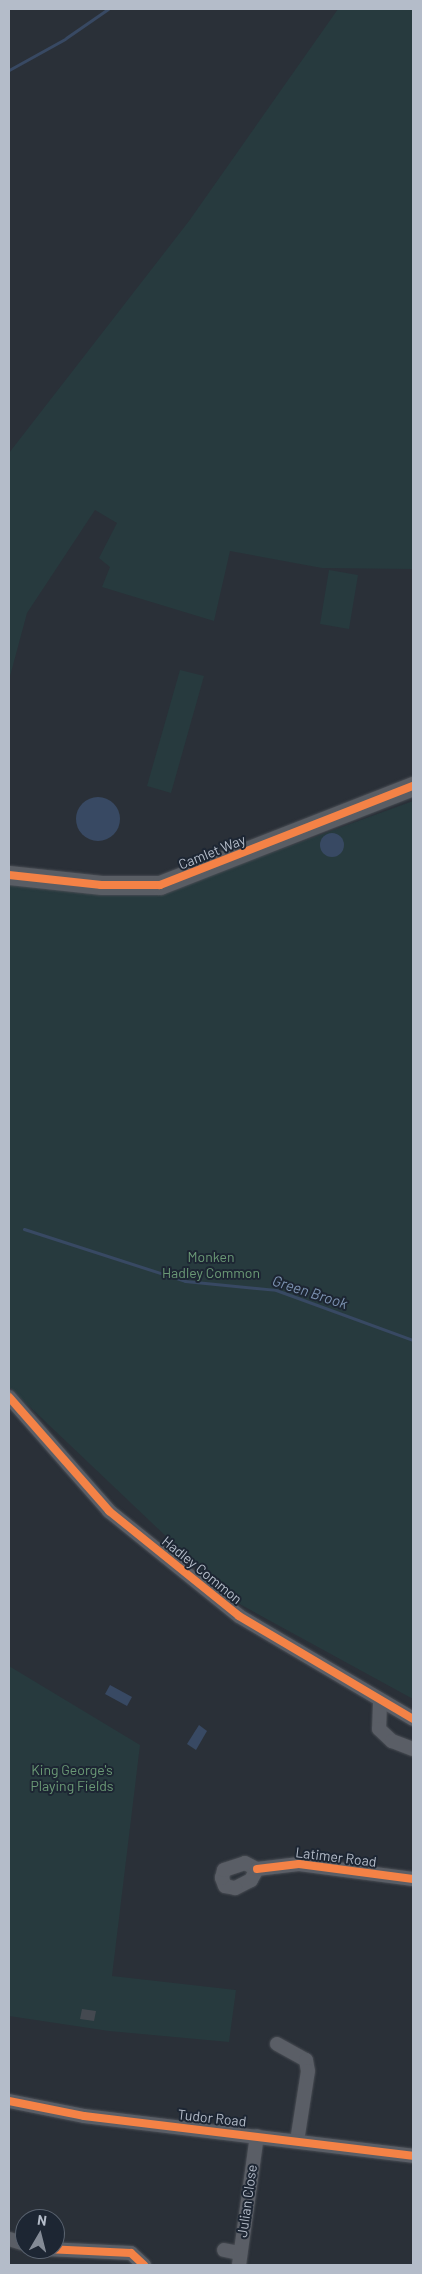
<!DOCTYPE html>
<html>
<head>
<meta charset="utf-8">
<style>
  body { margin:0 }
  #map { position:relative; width:422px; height:2274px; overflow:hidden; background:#2a3038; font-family:Barlow,sans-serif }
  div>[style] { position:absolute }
  .green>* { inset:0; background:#273a3e }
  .water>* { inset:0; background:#384963 }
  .round { border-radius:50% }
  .stream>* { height:3px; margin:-1.5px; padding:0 1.5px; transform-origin:1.5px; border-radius:1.5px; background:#384963 }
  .building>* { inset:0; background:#444950 }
  .roads { filter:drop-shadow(0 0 1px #484c53) drop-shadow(0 0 1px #484c53) }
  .street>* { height:14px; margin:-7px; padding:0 7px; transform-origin:7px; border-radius:7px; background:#5a5e66 }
  .secondary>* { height:19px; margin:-9.5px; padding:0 9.5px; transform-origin:9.5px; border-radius:9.5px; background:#595d64 }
  .cycleway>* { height:8px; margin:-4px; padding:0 4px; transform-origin:4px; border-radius:4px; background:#f48246 }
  span { translate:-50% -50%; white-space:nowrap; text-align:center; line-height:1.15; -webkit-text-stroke:4px #1d2633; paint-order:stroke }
  .street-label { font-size:14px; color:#b4bcc9 }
  .park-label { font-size:14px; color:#6b9a76 }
  .water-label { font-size:15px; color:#7c92b1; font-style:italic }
  .frame { position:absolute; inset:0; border:10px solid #b4bcc9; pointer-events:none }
  .north { position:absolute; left:15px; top:2209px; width:50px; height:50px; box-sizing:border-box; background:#1d2633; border:1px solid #59626f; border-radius:50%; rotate:8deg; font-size:14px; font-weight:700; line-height:20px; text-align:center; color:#b4bcc9 }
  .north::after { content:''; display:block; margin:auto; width:18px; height:22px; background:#848b96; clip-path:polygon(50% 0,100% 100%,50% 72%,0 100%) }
</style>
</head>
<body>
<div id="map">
  <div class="green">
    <div style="clip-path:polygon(338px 9px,413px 9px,413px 569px,322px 568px,230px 551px,214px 621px,102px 587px,110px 567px,99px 558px,117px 523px,95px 510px,27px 613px,9px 680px,9px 453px,189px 221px)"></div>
    <div style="clip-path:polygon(329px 570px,358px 575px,349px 629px,320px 624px)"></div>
    <div style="clip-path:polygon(180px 670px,204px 676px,171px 793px,147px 786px)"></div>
    <div style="clip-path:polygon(413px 801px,413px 1699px,234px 1601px,9px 1387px,9px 880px,163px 892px)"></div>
    <div style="clip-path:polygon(9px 1666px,140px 1745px,112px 1976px,236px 1990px,229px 2042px,109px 2031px,9px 2016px)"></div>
  </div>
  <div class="water">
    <div class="round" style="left:76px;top:797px;width:44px;height:44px"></div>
    <div class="round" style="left:320px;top:833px;width:24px;height:24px"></div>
    <div style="clip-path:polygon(110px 1685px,132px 1697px,127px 1706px,105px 1694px)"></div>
    <div style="clip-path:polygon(199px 1725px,207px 1731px,196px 1750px,187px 1744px)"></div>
  </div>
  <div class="stream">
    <div style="left:66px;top:38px;width:51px;rotate:-34.6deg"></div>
    <div style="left:9px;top:70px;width:64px;rotate:-29deg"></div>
    <div style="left:24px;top:1229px;width:169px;rotate:17.9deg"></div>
    <div style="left:185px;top:1281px;width:91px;rotate:5.6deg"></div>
    <div style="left:276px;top:1290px;width:146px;rotate:20.1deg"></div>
  </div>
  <div class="building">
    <div style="clip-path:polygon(82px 2009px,96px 2011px,94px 2021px,80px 2019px)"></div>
  </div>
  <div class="roads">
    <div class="street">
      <div style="left:9px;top:1397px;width:152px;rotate:48.7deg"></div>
      <div style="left:109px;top:1511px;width:167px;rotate:38.9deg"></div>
      <div style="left:239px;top:1616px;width:202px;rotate:30.6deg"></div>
      <div style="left:380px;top:1703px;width:26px;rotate:92deg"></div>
      <div style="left:379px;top:1729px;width:18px;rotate:43deg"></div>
      <div style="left:392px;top:1741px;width:22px;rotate:21deg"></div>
      <div style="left:245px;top:1863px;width:13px;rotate:27deg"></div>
      <div style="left:257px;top:1869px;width:13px;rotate:119deg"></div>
      <div style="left:251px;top:1880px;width:18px;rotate:153deg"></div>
      <div style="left:235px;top:1888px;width:10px;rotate:-169deg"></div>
      <div style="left:225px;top:1886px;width:9px;rotate:-111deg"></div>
      <div style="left:222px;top:1878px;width:8px;rotate:-76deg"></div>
      <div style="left:224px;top:1870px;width:22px;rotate:-18deg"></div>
      <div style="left:257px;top:1869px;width:42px;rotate:-6.8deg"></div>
      <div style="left:299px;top:1864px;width:115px;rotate:7.5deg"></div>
      <div style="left:277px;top:2044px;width:33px;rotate:29deg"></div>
      <div style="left:306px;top:2060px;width:11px;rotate:80deg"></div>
      <div style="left:308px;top:2071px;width:71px;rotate:98.9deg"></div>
      <div style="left:9px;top:2101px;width:76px;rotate:11.3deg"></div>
      <div style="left:84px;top:2116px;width:331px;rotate:6.9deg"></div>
      <div style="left:9px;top:2239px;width:17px;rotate:17deg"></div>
      <div style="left:46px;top:2249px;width:85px;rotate:2.7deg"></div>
      <div style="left:131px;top:2253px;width:18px;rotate:43deg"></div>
      <div style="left:224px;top:2250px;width:16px;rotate:11deg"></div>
      <div style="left:239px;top:2265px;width:130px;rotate:-82.1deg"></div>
    </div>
    <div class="secondary">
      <div style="left:9px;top:875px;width:93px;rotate:6.2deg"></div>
      <div style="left:101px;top:885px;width:59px"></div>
      <div style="left:160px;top:885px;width:272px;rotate:-21.4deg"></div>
    </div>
  </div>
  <div class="cycleway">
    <div style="left:9px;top:875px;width:93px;rotate:6.2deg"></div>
    <div style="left:101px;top:885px;width:59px"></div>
    <div style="left:160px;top:885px;width:272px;rotate:-21.4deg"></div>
    <div style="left:9px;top:1397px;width:152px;rotate:48.7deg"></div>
    <div style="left:109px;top:1511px;width:167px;rotate:38.9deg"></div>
    <div style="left:239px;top:1616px;width:202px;rotate:30.6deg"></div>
    <div style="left:257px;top:1869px;width:42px;rotate:-6.8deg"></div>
    <div style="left:299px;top:1864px;width:115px;rotate:7.5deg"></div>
    <div style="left:9px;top:2101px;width:76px;rotate:11.3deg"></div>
    <div style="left:84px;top:2116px;width:331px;rotate:6.9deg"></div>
    <div style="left:46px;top:2249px;width:85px;rotate:2.7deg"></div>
    <div style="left:131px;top:2253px;width:18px;rotate:43deg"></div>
  </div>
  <div class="street-label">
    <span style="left:212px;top:852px;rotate:-22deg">Camlet Way</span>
    <span style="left:202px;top:1570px;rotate:39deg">Hadley Common</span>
    <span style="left:336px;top:1857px;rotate:7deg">Latimer Road</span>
    <span style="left:212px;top:2118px;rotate:6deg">Tudor Road</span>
    <span style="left:247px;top:2201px;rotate:-82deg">Julian Close</span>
  </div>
  <div class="park-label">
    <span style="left:211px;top:1265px">Monken<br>Hadley Common</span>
    <span style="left:72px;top:1778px">King George's<br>Playing Fields</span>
  </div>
  <div class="water-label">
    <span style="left:310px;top:1292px;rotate:18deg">Green Brook</span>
  </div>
  <div class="frame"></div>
  <div class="north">N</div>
</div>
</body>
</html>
